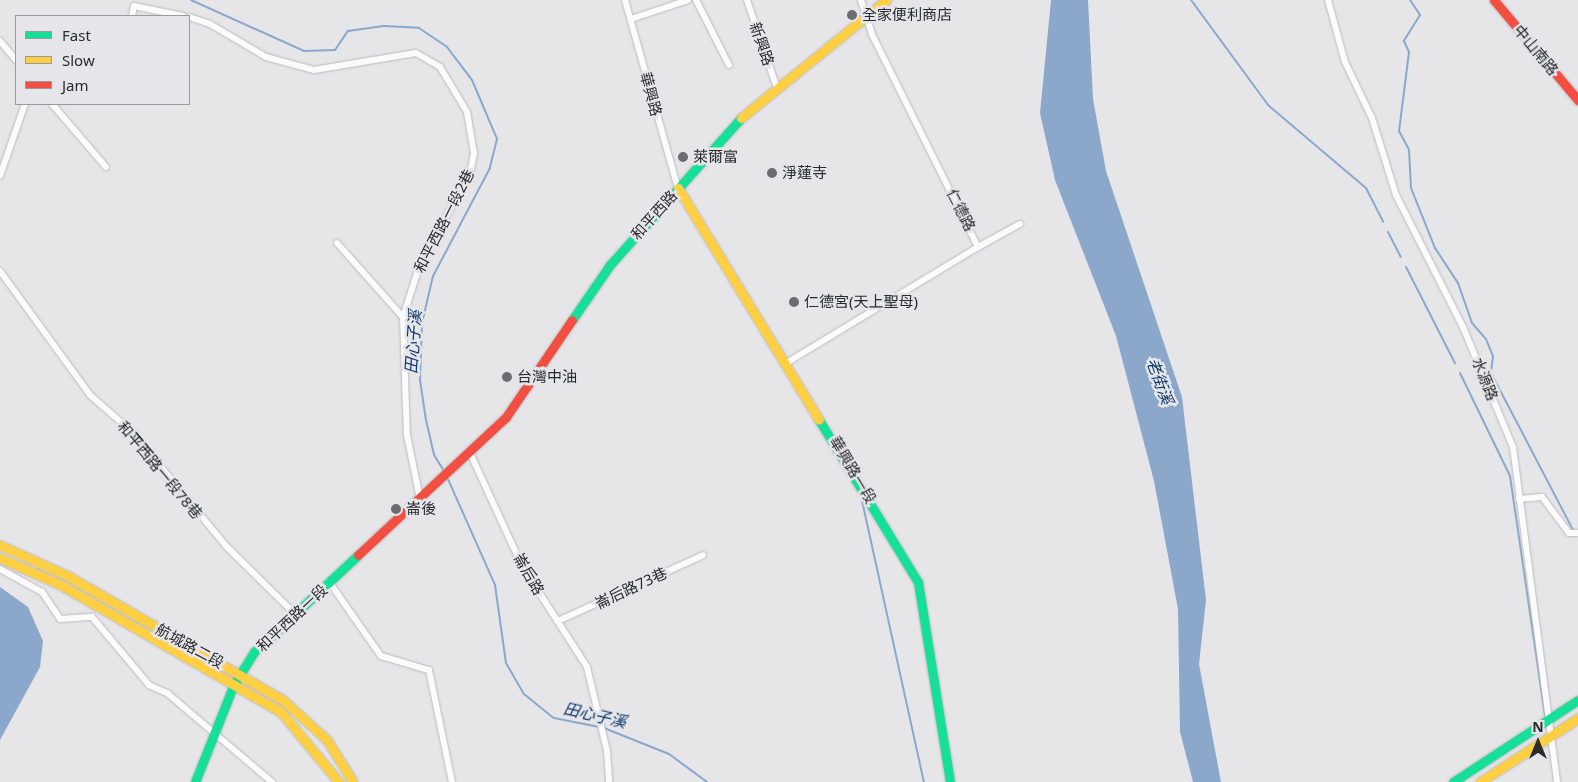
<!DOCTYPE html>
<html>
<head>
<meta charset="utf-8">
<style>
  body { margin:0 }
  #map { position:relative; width:1578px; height:782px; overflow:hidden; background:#e6e6e9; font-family:"Noto Sans","Noto Sans TC",sans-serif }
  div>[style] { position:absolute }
  .water>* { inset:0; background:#8ba8cb }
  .stream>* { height:2px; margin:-1px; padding:0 1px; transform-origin:1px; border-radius:1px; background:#8ba8cb }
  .roads { filter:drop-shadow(0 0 1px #bcbcbe) drop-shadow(0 0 1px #bcbcbe) }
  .street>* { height:6px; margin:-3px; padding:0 3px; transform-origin:3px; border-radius:3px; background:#fbfbfc }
  .fast>* { height:9px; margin:-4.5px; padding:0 4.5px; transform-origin:4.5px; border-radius:4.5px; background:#16e098 }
  .slow>* { height:9px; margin:-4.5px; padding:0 4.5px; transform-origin:4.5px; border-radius:4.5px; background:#ffcf43 }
  .jam>* { height:9px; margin:-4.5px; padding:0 4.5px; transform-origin:4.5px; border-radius:4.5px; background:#f24e42 }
  .dots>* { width:14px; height:14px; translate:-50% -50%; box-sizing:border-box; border:2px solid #e5e5ea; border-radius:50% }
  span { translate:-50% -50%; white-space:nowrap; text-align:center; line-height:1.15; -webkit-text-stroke:5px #e5e5ea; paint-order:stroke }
  .poi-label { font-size:15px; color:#2a2b2c }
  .left { translate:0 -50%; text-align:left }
  .street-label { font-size:15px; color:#2a2b2c }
  .water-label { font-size:16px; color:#0b3866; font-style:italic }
  .legend { position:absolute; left:15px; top:15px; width:175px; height:90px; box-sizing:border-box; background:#e5e5ea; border:1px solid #9a9b9e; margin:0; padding:6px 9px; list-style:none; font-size:15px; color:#2a2b2c }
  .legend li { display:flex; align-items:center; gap:10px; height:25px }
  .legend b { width:25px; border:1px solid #9a9b9e }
  .north { position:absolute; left:1513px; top:717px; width:50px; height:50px; -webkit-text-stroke:4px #e5e5ea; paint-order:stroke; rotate:0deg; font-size:14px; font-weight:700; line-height:20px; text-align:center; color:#2a2b2c }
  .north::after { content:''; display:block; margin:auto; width:18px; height:22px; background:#2a2b2c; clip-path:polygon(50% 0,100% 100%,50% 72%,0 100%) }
</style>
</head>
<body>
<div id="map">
  <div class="water">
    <div style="clip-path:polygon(1051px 0,1088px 0,1093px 99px,1106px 171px,1182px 397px,1206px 600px,1199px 664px,1221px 782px,1193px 782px,1180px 732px,1178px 609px,1154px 481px,1116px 336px,1055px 180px,1040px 113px)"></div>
    <div style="clip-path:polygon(0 587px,28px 607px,43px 641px,40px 667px,0 740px)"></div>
  </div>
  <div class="stream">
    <div style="left:191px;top:0;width:124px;rotate:24.3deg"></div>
    <div style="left:304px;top:51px;width:31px;rotate:-2deg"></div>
    <div style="left:335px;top:50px;width:23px;rotate:-56deg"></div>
    <div style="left:348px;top:31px;width:36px;rotate:-8deg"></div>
    <div style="left:384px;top:26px;width:35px;rotate:3deg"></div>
    <div style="left:419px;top:28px;width:34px;rotate:34deg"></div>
    <div style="left:447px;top:47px;width:41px;rotate:52.9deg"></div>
    <div style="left:472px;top:80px;width:64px;rotate:67deg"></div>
    <div style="left:497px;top:139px;width:30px;rotate:104deg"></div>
    <div style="left:490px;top:168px;width:122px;rotate:117.8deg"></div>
    <div style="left:433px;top:276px;width:48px;rotate:103.2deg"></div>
    <div style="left:422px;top:323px;width:57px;rotate:92deg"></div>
    <div style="left:420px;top:380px;width:40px;rotate:81.5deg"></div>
    <div style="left:426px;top:420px;width:36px;rotate:77deg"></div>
    <div style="left:434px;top:455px;width:19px;rotate:58deg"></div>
    <div style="left:1191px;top:0;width:130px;rotate:53.7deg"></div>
    <div style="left:1268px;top:105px;width:128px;rotate:40.3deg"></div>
    <div style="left:1366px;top:188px;width:38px;rotate:63deg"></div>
    <div style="left:1410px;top:0;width:18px;rotate:56deg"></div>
    <div style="left:1420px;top:15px;width:31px;rotate:122deg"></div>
    <div style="left:1404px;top:41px;width:12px;rotate:66deg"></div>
    <div style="left:1409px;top:52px;width:80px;rotate:97.2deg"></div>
    <div style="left:1399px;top:131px;width:21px;rotate:62deg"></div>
    <div style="left:1409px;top:150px;width:38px;rotate:87deg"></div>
    <div style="left:1411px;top:188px;width:65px;rotate:68.2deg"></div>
    <div style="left:1435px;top:248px;width:42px;rotate:56.7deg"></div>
    <div style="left:1458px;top:283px;width:42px;rotate:70.7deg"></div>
    <div style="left:1472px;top:323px;width:21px;rotate:49deg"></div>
    <div style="left:1486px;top:339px;width:18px;rotate:68deg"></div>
    <div style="left:1493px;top:356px;width:17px;rotate:97deg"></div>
    <div style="left:1491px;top:373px;width:177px;rotate:62.4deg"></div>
    <div style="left:1388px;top:232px;width:28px;rotate:63deg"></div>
    <div style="left:1406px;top:267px;width:108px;rotate:63deg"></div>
    <div style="left:1460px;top:373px;width:114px;rotate:64.1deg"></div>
    <div style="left:1510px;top:476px;width:242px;rotate:81.7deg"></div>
    <div style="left:447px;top:477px;width:118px;rotate:66deg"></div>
    <div style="left:495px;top:585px;width:79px;rotate:82deg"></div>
    <div style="left:506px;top:663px;width:36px;rotate:60deg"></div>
    <div style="left:524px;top:694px;width:38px;rotate:39deg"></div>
    <div style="left:554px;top:718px;width:46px;rotate:11.3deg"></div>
    <div style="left:861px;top:496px;width:293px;rotate:77.6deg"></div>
    <div style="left:604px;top:728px;width:70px;rotate:21.8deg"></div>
    <div style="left:669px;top:754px;width:47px;rotate:36.4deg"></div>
  </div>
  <div class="roads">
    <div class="street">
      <div style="left:625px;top:0;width:195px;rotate:74.3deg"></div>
      <div style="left:696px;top:0;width:73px;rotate:63.1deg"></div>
      <div style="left:747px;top:0;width:93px;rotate:71.2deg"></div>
      <div style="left:1328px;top:0;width:64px;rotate:74.7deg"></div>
      <div style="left:1345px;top:62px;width:62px;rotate:64.3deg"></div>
      <div style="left:1372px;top:118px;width:81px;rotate:72.7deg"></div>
      <div style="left:1396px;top:195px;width:148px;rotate:63.1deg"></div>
      <div style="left:1463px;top:327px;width:130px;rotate:67.4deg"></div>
      <div style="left:1513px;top:447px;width:338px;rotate:82.5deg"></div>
      <div style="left:132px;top:16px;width:10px;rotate:-79deg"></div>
      <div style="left:134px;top:6px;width:50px;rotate:11.5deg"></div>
      <div style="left:189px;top:17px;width:22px;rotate:18deg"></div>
      <div style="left:210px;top:24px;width:65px;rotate:30.5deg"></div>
      <div style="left:266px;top:57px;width:50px;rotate:15.2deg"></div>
      <div style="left:314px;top:70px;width:103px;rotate:-9.5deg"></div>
      <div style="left:416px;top:53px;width:28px;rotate:30deg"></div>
      <div style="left:440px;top:67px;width:52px;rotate:59deg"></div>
      <div style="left:467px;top:112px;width:42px;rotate:80.3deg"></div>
      <div style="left:474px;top:153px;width:21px;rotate:101deg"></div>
      <div style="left:470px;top:174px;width:103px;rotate:119.1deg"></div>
      <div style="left:420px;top:264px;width:56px;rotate:107.8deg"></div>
      <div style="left:403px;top:317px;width:118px;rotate:88.1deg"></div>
      <div style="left:407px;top:435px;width:65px;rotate:78.5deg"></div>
      <div style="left:631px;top:19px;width:60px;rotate:-18.4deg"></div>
      <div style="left:0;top:41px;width:25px;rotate:50deg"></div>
      <div style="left:52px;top:104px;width:83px;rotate:49.4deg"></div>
      <div style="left:0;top:176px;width:76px;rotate:-70.9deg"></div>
      <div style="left:337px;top:243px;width:99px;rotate:48.3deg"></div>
      <div style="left:978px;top:247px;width:48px;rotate:-28.7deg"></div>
      <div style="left:0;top:271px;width:153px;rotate:54deg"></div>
      <div style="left:90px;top:395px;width:55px;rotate:41.3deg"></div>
      <div style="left:131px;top:431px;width:149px;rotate:50.4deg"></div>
      <div style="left:226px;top:546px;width:97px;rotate:44.6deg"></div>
      <div style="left:788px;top:362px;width:222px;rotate:-31.2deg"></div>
      <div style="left:978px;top:247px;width:238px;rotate:-116.5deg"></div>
      <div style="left:872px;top:34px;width:36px;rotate:-108deg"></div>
      <div style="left:471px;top:455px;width:122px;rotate:65.3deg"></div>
      <div style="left:522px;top:566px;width:120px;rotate:57.2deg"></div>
      <div style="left:587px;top:667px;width:86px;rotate:76.6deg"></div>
      <div style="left:607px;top:751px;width:31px;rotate:86deg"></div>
      <div style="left:1519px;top:499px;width:23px;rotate:-5deg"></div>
      <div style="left:1542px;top:497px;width:45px;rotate:53.1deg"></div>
      <div style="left:1569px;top:533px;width:9px"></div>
      <div style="left:0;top:569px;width:48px;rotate:28.7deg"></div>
      <div style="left:42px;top:592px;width:32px;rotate:56deg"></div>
      <div style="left:60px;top:619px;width:32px;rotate:-4deg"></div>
      <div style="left:92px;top:617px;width:89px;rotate:50deg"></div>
      <div style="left:149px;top:685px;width:20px;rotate:24deg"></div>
      <div style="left:167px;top:693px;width:138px;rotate:40.3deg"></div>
      <div style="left:330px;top:583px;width:89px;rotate:55.1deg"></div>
      <div style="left:381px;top:656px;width:50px;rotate:16.3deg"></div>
      <div style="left:429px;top:670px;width:114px;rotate:78.4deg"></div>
      <div style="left:560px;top:620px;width:157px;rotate:-24.4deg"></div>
    </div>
    <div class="fast">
      <div style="left:572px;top:320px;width:67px;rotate:-55.4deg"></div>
      <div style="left:610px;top:265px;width:197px;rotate:-48.3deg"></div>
      <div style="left:819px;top:420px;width:190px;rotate:58.6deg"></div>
      <div style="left:918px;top:582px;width:203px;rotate:80.9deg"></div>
      <div style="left:195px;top:782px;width:105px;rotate:-68.3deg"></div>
      <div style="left:234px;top:684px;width:38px;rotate:-58deg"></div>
      <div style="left:254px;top:652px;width:142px;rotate:-43deg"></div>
      <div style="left:1453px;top:782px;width:149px;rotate:-33.3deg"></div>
    </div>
    <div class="slow">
      <div style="left:741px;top:118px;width:187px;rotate:-39.1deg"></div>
      <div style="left:678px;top:188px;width:271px;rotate:58.7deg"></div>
      <div style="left:0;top:545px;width:75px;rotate:24.5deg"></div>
      <div style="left:68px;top:576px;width:248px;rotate:30deg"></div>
      <div style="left:283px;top:700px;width:59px;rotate:42.3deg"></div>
      <div style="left:327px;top:740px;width:49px;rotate:58.2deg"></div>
      <div style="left:0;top:558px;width:67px;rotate:23.9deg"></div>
      <div style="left:61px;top:585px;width:254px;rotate:30deg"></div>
      <div style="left:281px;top:712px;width:91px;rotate:50.4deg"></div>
      <div style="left:1480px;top:782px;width:117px;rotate:-33.1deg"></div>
    </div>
    <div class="jam">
      <div style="left:1494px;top:0;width:131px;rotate:50deg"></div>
      <div style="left:358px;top:555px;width:202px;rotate:-43deg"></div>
      <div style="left:506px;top:417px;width:117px;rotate:-55.8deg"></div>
    </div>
  </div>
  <div class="dots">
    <div style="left:852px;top:15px;background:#6c6c6e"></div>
    <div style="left:683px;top:157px;background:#6c6c6e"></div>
    <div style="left:772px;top:173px;background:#6c6c6e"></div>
    <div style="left:794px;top:302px;background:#6c6c6e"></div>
    <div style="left:507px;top:377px;background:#6c6c6e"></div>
    <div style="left:396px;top:509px;background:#6c6c6e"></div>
  </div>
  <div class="poi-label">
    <span class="left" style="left:862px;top:15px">全家便利商店</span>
    <span class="left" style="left:693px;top:157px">萊爾富</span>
    <span class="left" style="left:782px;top:173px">淨蓮寺</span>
    <span class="left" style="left:804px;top:302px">仁德宮(天上聖母)</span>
    <span class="left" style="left:517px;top:377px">台灣中油</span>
    <span class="left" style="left:406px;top:509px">崙後</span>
  </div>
  <div class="street-label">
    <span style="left:762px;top:44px;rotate:71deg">新興路</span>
    <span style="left:1536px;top:50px;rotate:50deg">中山南路</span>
    <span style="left:651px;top:94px;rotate:75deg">華興路</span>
    <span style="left:961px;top:210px;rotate:63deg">仁德路</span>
    <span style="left:654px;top:215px;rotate:-48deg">和平西路</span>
    <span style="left:444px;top:221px;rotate:-63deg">和平西路一段2巷</span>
    <span style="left:1485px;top:379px;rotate:68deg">水源路</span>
    <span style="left:160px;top:470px;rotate:50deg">和平西路一段78巷</span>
    <span style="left:853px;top:470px;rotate:59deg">華興路一段</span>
    <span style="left:529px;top:574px;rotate:60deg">崙后路</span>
    <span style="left:631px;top:588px;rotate:-25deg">崙后路73巷</span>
    <span style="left:292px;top:618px;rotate:-43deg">和平西路一段</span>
    <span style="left:190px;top:646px;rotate:29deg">航城路二段</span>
  </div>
  <div class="water-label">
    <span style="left:413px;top:342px;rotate:-86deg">田心子溪</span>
    <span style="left:1160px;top:381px;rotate:70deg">老街溪</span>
    <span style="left:595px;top:715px;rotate:13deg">田心子溪</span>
  </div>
  <ul class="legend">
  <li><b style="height:6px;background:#16e098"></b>Fast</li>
  <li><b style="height:6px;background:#ffcf43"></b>Slow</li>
  <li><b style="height:6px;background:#f24e42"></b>Jam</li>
  </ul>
  <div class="north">N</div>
</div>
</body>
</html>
